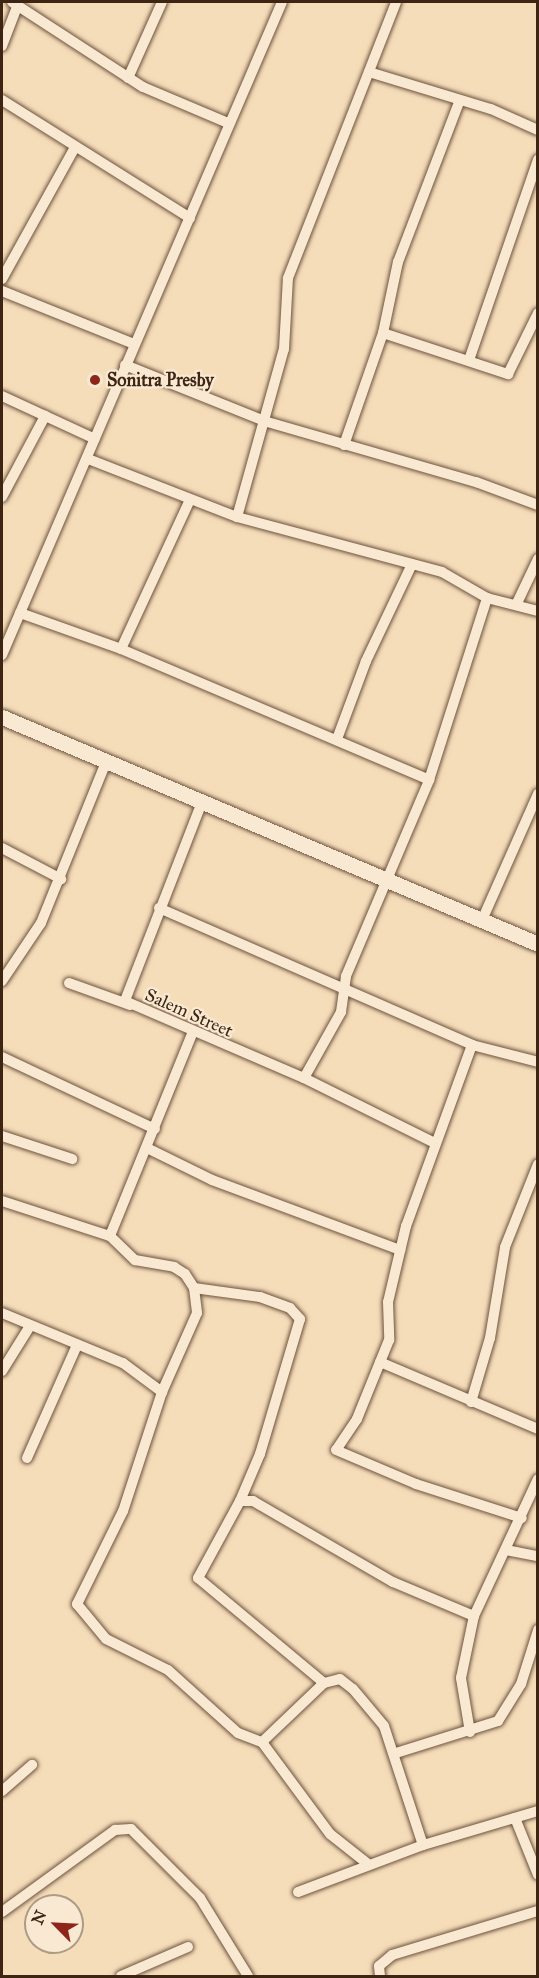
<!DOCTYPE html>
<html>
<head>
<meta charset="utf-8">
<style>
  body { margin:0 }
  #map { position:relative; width:539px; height:1978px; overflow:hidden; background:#f6ddba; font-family:"IM FELL Great Primer",serif }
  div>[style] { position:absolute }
  .roads { filter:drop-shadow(0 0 2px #6c533d) drop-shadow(0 0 2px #6c533d) }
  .street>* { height:10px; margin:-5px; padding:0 5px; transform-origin:5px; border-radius:5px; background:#f9e9d2 }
  .secondary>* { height:15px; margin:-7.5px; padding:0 7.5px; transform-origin:7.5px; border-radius:7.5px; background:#f9e9d2 }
  .dots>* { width:16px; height:16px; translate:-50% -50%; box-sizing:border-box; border:3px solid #f9e9d2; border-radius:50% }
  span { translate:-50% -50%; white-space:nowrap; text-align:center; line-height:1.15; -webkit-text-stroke:4.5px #f9e9d2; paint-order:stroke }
  .poi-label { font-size:18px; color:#3e2513; font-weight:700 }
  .left { translate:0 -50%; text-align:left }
  .street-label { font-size:18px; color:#3e2513 }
  .frame { position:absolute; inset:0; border:3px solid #3e2513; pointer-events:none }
  .north { position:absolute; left:24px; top:1894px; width:60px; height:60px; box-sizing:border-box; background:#f9e9d2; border:2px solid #ae9b86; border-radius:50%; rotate:294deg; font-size:16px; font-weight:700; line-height:24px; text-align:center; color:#3e2513 }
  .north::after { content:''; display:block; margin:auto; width:21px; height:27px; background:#8f2418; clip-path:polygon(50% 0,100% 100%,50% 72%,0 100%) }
</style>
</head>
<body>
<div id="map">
  <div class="roads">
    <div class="street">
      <div style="left:12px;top:2px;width:156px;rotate:33deg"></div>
      <div style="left:143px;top:87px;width:92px;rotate:23deg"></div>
      <div style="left:2px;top:46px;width:42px;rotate:-69deg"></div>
      <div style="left:369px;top:72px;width:127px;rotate:16.9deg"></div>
      <div style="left:491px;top:109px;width:51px;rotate:24.1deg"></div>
      <div style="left:128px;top:78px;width:83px;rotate:-65.9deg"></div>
      <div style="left:2px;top:100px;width:222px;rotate:32.1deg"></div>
      <div style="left:2px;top:279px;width:149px;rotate:-61deg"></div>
      <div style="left:2px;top:291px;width:142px;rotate:21.9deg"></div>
      <div style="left:383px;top:333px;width:132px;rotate:18.2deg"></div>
      <div style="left:508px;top:374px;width:68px;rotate:-63.8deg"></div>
      <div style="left:469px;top:360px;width:212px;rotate:-71deg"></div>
      <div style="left:125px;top:365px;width:150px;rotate:21.9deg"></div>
      <div style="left:264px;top:421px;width:221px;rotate:16.1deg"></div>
      <div style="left:476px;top:482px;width:66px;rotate:20.4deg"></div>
      <div style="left:2px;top:396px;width:102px;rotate:24.8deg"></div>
      <div style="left:344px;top:445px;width:119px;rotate:-70.8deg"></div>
      <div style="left:383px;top:333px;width:73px;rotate:-78.1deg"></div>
      <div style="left:398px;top:262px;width:173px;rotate:-69.1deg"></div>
      <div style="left:88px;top:459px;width:160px;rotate:21.3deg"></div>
      <div style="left:237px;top:517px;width:212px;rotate:15deg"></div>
      <div style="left:442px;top:572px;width:52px;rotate:30deg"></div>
      <div style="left:487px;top:598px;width:53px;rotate:14.3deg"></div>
      <div style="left:2px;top:497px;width:92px;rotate:-62deg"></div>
      <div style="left:237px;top:517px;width:174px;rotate:-74.4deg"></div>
      <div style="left:284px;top:349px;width:71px;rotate:-86.8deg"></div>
      <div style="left:288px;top:278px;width:296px;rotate:-68.6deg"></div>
      <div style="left:517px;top:603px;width:49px;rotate:-64.5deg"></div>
      <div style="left:20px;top:613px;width:107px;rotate:19.6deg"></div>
      <div style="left:121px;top:649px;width:335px;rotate:23deg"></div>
      <div style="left:121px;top:649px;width:164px;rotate:-65.2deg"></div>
      <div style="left:2px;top:655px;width:710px;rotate:-66.79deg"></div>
      <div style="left:337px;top:739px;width:83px;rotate:-69.6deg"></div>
      <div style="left:366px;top:661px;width:107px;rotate:-64.6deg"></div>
      <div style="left:202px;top:802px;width:213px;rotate:111.2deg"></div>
      <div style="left:125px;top:1001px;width:195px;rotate:23.3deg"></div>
      <div style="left:304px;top:1078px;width:146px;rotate:26.4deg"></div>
      <div style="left:2px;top:848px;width:67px;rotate:27.7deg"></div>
      <div style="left:159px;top:908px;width:342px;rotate:23.6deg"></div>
      <div style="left:472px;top:1045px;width:68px;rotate:14.4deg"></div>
      <div style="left:483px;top:918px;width:136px;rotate:-66.1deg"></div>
      <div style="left:2px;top:981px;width:70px;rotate:-56.1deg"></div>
      <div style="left:41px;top:923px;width:174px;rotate:-68deg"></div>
      <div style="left:69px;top:983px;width:65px;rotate:19.8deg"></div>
      <div style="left:192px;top:1034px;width:218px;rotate:112.1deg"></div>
      <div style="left:110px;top:1236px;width:35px;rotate:44deg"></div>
      <div style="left:135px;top:1260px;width:40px;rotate:10deg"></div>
      <div style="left:174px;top:1267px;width:13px;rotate:32deg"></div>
      <div style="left:185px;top:1274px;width:17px;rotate:57deg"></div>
      <div style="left:194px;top:1288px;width:25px;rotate:83deg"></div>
      <div style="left:197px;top:1313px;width:86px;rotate:113.9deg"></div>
      <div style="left:162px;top:1392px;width:125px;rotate:108.1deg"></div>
      <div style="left:123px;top:1511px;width:104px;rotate:116.3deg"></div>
      <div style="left:77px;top:1604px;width:45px;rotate:50.4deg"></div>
      <div style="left:106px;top:1639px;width:69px;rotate:26.6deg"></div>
      <div style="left:168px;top:1670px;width:94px;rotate:42deg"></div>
      <div style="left:238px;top:1733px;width:26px;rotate:21deg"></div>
      <div style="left:472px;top:1045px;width:193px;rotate:110deg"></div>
      <div style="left:406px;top:1226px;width:78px;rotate:103.3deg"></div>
      <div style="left:388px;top:1302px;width:38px;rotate:88deg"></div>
      <div style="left:389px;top:1340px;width:85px;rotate:112.1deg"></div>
      <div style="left:357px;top:1419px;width:37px;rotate:124deg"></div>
      <div style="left:336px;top:1450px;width:87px;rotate:23deg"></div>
      <div style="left:416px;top:1484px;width:111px;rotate:17.8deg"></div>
      <div style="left:2px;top:1057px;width:169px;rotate:25.2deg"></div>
      <div style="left:304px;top:1078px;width:76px;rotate:-60.7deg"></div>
      <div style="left:341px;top:1012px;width:36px;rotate:-82deg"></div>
      <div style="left:346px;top:976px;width:213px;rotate:-67deg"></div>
      <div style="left:429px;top:780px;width:191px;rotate:-72.3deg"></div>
      <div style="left:2px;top:1136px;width:74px;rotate:18.2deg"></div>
      <div style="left:147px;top:1148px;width:72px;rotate:26.2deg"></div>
      <div style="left:212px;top:1180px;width:201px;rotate:20.4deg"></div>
      <div style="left:2px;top:1201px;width:114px;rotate:18deg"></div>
      <div style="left:194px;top:1288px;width:67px;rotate:7.8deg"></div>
      <div style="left:260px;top:1297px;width:32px;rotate:20deg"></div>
      <div style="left:290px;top:1308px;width:15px;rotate:48deg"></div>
      <div style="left:300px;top:1319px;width:141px;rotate:106.5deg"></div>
      <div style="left:260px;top:1454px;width:51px;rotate:113.1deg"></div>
      <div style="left:2px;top:1313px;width:131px;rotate:22.5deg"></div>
      <div style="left:123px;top:1363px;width:49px;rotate:36.6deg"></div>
      <div style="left:380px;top:1362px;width:172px;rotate:23deg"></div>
      <div style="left:2px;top:1371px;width:53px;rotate:-58.1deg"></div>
      <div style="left:471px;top:1402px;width:67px;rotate:-73.5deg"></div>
      <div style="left:490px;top:1338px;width:92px;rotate:-80.6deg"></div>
      <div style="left:505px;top:1247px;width:89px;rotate:-68.3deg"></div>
      <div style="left:27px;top:1458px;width:124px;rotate:-66.1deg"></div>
      <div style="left:506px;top:1550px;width:33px;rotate:11deg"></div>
      <div style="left:324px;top:1683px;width:164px;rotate:-140.2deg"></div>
      <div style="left:198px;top:1578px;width:88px;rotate:-61.4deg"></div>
      <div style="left:240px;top:1501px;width:13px"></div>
      <div style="left:253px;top:1501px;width:162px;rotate:30.1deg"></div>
      <div style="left:393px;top:1582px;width:88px;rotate:22.8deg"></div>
      <div style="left:470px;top:1732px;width:55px;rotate:-99.5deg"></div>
      <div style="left:461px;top:1678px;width:63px;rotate:-78.2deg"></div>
      <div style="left:474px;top:1616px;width:151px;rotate:-65deg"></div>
      <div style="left:396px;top:1753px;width:107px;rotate:-17.4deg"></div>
      <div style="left:498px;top:1721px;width:44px;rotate:-58.1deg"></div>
      <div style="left:521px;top:1684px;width:57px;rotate:-72.5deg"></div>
      <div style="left:2px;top:1791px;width:40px;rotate:-41deg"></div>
      <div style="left:515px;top:1818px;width:61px;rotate:68deg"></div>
      <div style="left:368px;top:1864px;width:48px;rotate:-141.7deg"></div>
      <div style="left:330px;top:1834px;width:114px;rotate:-126.5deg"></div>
      <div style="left:262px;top:1742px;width:86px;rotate:-43.6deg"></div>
      <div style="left:324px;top:1683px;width:16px;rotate:-14deg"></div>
      <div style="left:340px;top:1679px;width:16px;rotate:38deg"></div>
      <div style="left:353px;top:1689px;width:48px;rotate:50deg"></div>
      <div style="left:384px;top:1726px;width:125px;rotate:71.9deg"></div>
      <div style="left:298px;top:1892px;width:134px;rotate:-20.6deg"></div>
      <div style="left:423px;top:1845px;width:120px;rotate:-16.5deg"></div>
      <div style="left:2px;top:1912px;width:140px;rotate:-36deg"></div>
      <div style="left:115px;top:1830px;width:16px;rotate:-4deg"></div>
      <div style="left:131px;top:1829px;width:98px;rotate:45deg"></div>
      <div style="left:200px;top:1898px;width:92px;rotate:58.4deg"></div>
      <div style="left:121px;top:1976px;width:73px;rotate:-23.4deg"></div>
      <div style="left:380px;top:1976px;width:10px;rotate:-96deg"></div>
      <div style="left:379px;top:1966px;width:17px;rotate:-40deg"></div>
      <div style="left:392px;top:1955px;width:152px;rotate:-16.8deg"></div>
    </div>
    <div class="secondary">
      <div style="left:2px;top:717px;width:582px;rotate:22.95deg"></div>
    </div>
  </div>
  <div class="dots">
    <div style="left:95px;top:380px;background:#8f2418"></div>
  </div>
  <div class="poi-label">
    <span class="left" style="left:107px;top:380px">Sonitra Presby</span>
  </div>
  <div class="street-label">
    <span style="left:189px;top:1013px;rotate:24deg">Salem Street</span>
  </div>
  <div class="frame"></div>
  <div class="north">N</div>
</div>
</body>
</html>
